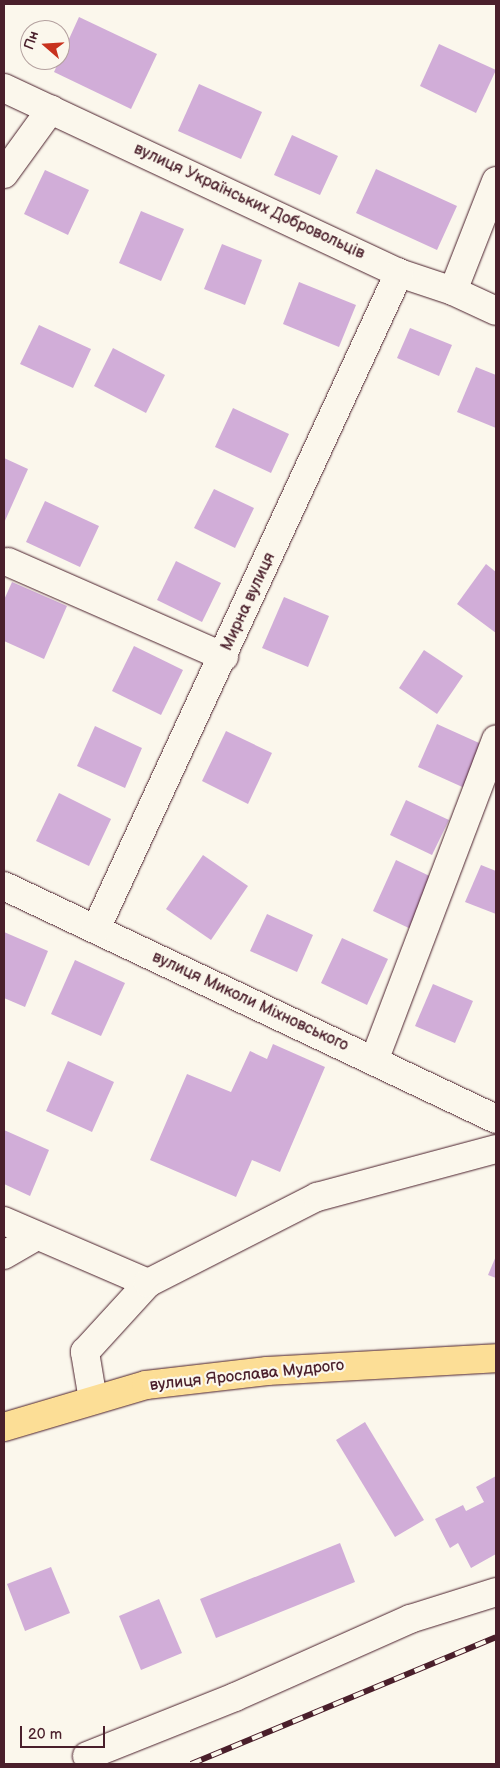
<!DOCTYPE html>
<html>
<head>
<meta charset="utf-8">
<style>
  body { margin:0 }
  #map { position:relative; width:500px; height:1768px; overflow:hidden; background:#fbf7ec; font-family:"Balsamiq Sans",sans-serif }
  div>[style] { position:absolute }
  .building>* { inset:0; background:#d1add8 }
  .roads { filter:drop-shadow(0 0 1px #4a1f2b) drop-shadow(0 0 1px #4a1f2b) }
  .minor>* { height:28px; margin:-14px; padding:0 14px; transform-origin:14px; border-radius:14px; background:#fbf7ec }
  .highway>* { height:28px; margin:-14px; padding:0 14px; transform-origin:14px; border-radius:14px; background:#fcde96 }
  .rail>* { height:5.5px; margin-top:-2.75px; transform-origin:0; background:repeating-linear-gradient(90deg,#fbf7ec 0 11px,#4a1f2b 0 22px); box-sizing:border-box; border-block:1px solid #4a1f2b }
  span { translate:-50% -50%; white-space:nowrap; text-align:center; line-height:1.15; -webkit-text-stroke:4.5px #fbf7ec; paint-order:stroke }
  .street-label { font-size:16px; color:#4a1f2b }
  .frame { position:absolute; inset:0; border:5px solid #4a1f2b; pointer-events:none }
  .north { position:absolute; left:20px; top:20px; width:50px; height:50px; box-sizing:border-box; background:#fbf7ec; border:1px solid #b4a19f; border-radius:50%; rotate:289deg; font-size:14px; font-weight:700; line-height:20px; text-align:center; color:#4a1f2b }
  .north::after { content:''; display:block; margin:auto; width:18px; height:22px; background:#c8321e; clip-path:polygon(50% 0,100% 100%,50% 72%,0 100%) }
  .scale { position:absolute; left:20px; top:1726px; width:85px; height:22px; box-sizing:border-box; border:2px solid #4a1f2b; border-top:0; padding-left:6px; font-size:15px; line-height:18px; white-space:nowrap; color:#4a1f2b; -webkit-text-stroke:4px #fbf7ec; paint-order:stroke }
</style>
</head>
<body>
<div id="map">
  <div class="building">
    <div style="clip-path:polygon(79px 17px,157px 54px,131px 109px,54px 72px)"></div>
    <div style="clip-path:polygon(439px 44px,496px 70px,476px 113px,420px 86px)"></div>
    <div style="clip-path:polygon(199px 84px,262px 112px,241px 159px,178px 131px)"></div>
    <div style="clip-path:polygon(292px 135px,338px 156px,320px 195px,274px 175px)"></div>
    <div style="clip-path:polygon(376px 169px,457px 206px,437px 250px,356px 213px)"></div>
    <div style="clip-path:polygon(45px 170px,89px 190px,68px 235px,24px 214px)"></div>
    <div style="clip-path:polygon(141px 211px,184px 229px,161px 281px,119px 263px)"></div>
    <div style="clip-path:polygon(222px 244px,262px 260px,245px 305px,204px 289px)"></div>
    <div style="clip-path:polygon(299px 282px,356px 305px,339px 347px,283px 324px)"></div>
    <div style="clip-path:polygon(39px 325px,91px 349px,73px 388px,20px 364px)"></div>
    <div style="clip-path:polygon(410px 328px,452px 345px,439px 376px,397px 358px)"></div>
    <div style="clip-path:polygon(113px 348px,165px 375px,146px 413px,94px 386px)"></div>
    <div style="clip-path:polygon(476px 367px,496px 375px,496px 428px,457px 412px)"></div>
    <div style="clip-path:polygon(233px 408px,289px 434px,271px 473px,215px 447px)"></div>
    <div style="clip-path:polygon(4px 458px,28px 469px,4px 523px)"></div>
    <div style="clip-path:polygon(214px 489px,254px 508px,235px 548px,194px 528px)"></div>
    <div style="clip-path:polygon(45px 501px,99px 526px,80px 567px,26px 542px)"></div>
    <div style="clip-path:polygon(176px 561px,221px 583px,202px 622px,157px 600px)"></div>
    <div style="clip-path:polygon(486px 564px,496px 572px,496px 633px,457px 604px)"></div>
    <div style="clip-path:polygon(12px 582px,67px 606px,44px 659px,4px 641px,4px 600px)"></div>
    <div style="clip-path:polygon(284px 597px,329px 616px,308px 667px,262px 648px)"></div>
    <div style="clip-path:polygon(134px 646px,183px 670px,161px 715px,112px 691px)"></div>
    <div style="clip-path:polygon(424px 650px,463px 676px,437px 714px,399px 688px)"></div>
    <div style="clip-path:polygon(437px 724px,488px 747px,469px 790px,418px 767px)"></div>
    <div style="clip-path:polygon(95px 726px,142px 748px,125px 788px,77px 766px)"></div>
    <div style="clip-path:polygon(226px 731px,272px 753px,248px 804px,202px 781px)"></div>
    <div style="clip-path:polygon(59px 793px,111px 819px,89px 866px,36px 841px)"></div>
    <div style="clip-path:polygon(406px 800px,449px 820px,432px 855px,390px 835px)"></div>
    <div style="clip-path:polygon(203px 855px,248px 886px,211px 940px,166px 909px)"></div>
    <div style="clip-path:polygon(396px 860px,438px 880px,415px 931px,373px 911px)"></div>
    <div style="clip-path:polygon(481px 865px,496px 871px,496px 914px,465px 902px)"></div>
    <div style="clip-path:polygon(267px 914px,313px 935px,297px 972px,250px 951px)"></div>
    <div style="clip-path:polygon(4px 932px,48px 951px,25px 1007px,4px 998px)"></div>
    <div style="clip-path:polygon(342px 938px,388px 959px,367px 1005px,321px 983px)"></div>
    <div style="clip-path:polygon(75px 960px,125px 983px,101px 1036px,51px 1014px)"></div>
    <div style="clip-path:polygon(433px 984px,473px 1001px,455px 1043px,415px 1026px)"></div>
    <div style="clip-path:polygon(273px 1044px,325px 1067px,280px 1172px,252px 1160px,236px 1197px,150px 1160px,187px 1074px,231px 1092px,250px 1051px,267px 1059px)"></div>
    <div style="clip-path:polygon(68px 1061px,114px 1082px,92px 1132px,46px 1111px)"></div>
    <div style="clip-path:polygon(4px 1130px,49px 1150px,30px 1196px,4px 1184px)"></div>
    <div style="clip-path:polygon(496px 1256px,496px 1278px,488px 1275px)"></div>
    <div style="clip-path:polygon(365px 1422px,424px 1520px,395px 1537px,336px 1440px)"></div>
    <div style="clip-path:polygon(496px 1476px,496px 1554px,471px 1568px,458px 1543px,450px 1548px,435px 1519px,463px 1505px,466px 1511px,484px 1502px,476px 1487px)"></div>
    <div style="clip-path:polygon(340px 1543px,355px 1582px,216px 1638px,200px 1599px)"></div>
    <div style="clip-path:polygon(51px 1567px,70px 1613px,25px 1631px,7px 1584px)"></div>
    <div style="clip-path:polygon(159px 1599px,182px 1653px,141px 1670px,119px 1616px)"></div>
  </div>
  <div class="roads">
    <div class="minor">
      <div style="left:4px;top:88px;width:436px;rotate:25.1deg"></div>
      <div style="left:399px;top:273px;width:57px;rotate:18.4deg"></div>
      <div style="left:453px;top:291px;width:47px;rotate:24.9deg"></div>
      <div style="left:4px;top:174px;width:80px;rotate:-54.1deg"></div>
      <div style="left:453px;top:291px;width:118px;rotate:-68.6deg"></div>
      <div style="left:8px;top:562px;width:236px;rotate:23.7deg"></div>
      <div style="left:4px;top:886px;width:544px;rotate:25.34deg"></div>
      <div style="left:96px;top:929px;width:723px;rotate:-65.21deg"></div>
      <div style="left:374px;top:1061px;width:344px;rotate:-69.2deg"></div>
      <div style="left:4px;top:1221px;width:157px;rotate:23.3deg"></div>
      <div style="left:4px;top:1255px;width:38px;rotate:-30deg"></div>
      <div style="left:93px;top:1400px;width:49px;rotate:-99.5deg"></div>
      <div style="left:85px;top:1352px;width:93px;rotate:-47.6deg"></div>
      <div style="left:148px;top:1283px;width:190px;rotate:-27deg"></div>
      <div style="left:317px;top:1197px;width:185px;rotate:-15deg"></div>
      <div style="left:87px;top:1756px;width:159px;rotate:-21.7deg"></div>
      <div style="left:235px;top:1697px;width:192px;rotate:-24deg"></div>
      <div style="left:410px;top:1619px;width:90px;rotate:-17.4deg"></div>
    </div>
    <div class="highway">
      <div style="left:4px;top:1427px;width:148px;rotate:-16.5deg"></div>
      <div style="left:146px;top:1385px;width:122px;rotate:-6.6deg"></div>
      <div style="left:267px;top:1371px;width:229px;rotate:-3.2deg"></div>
    </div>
  </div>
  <div class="rail">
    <div style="left:191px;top:1764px;width:330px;rotate:-22.6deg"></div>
  </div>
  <div class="street-label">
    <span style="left:249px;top:202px;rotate:25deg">вулиця Українських Добровольців</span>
    <span style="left:249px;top:602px;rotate:-65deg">Мирна вулиця</span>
    <span style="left:250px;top:1002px;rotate:25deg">вулиця Миколи Міхновського</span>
    <span style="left:247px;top:1376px;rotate:-6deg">вулиця Ярослава Мудрого</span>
  </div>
  <div class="frame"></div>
  <div class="north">Пн</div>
  <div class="scale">20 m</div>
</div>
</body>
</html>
